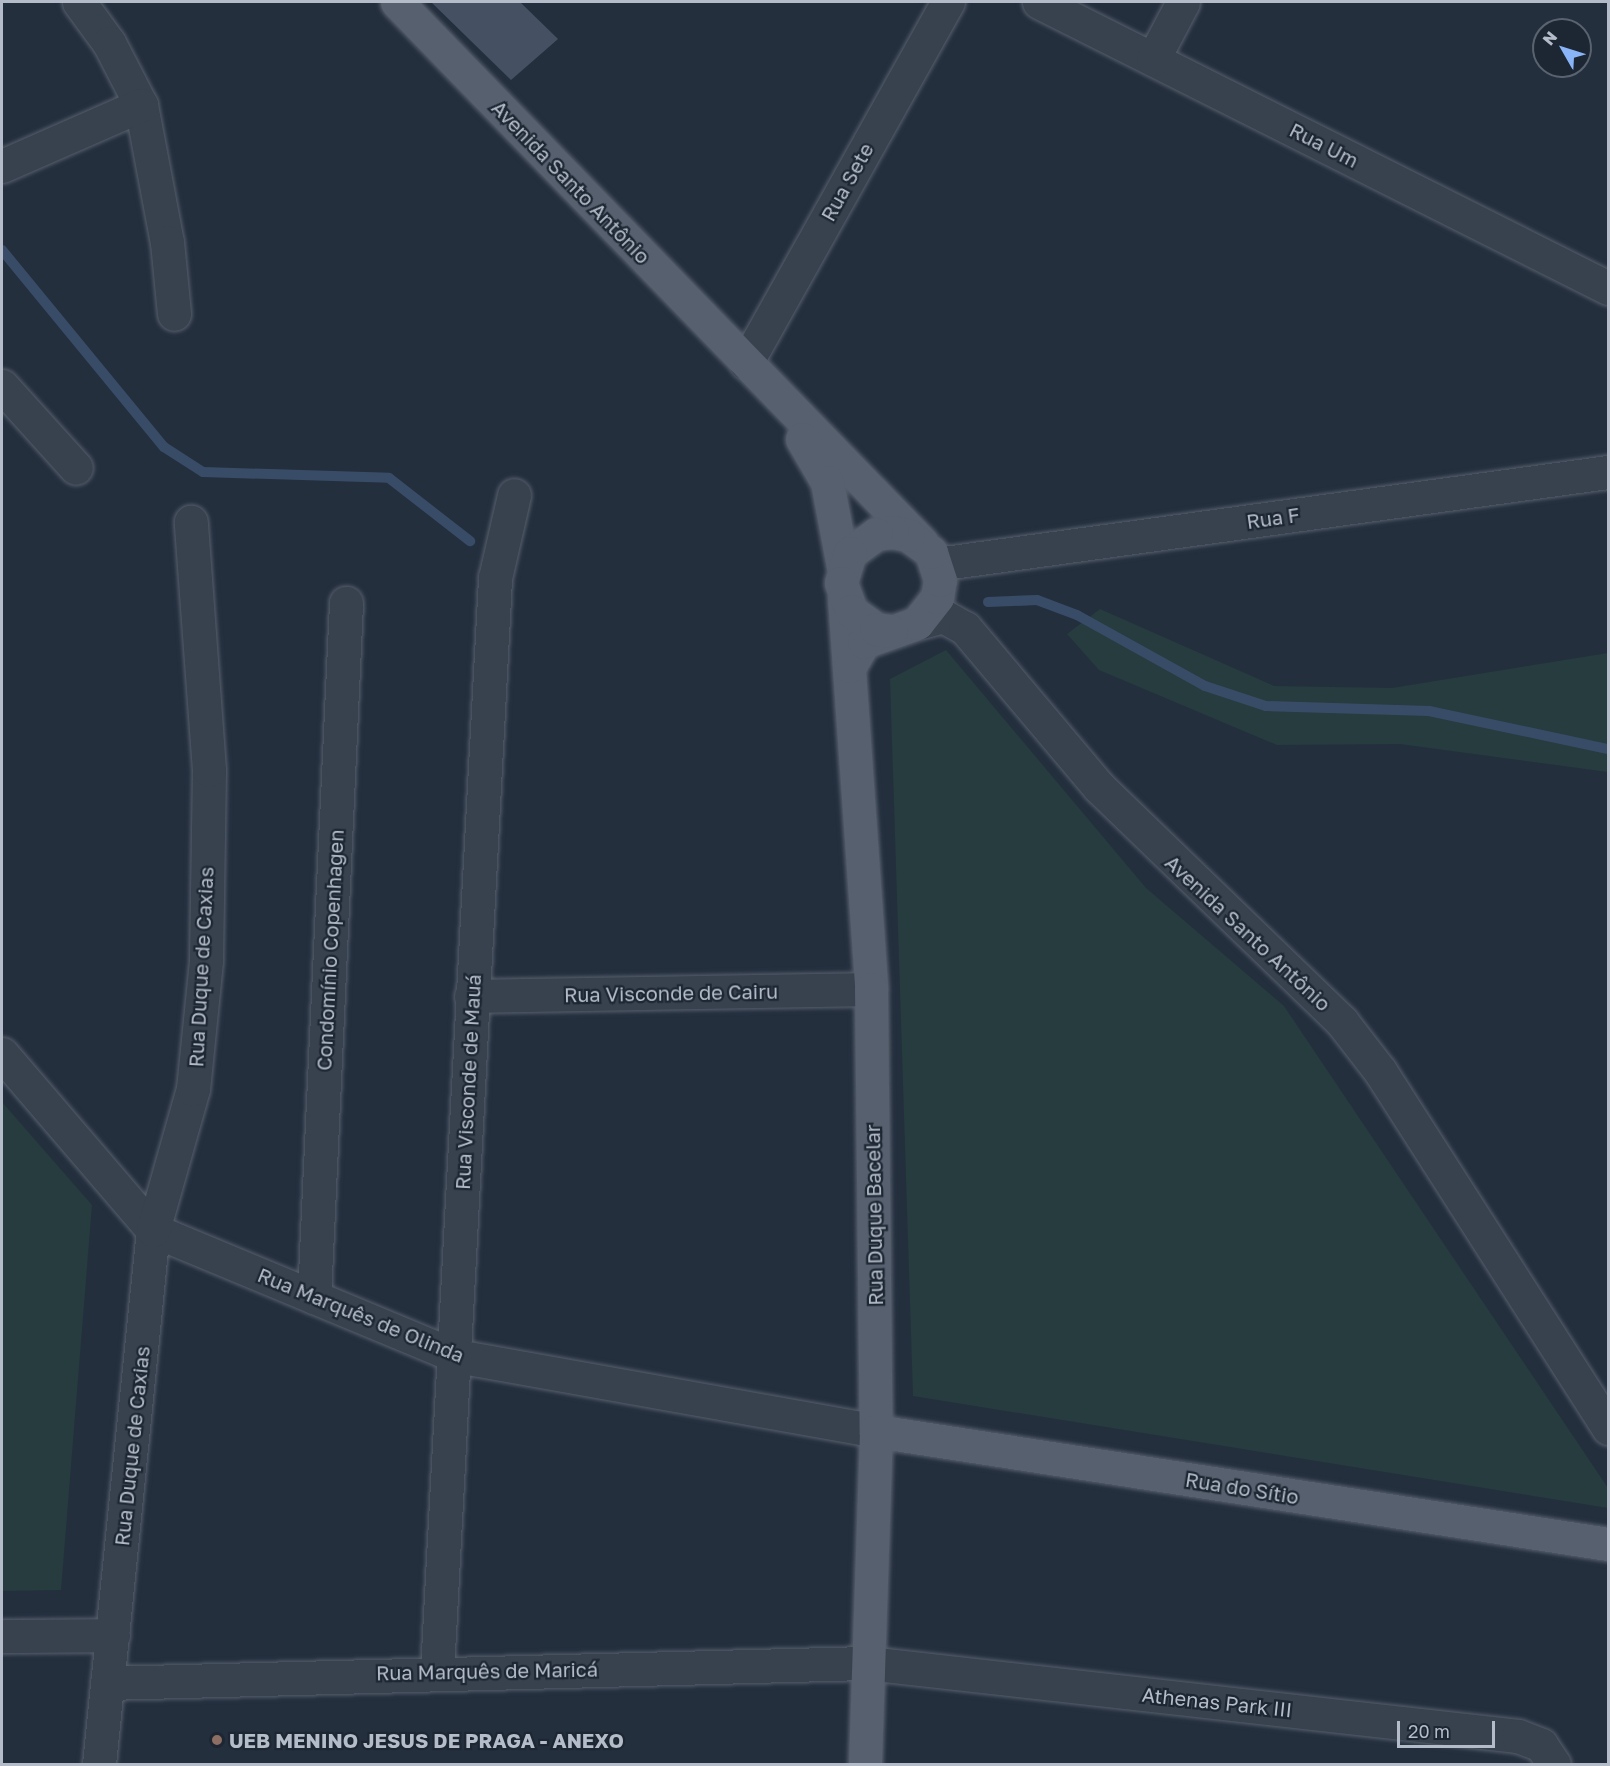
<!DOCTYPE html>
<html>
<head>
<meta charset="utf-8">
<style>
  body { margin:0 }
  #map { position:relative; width:1610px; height:1766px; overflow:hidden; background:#242f3e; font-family:"Golos Text",sans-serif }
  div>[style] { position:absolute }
  .green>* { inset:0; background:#263c3f }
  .stream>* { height:10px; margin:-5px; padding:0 5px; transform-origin:5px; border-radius:5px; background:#394c67 }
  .building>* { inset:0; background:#455162 }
  .roads { filter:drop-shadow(0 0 2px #565f6c) drop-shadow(0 0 2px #565f6c) }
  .minor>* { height:33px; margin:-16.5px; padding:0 16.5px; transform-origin:16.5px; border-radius:16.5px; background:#38414e }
  .major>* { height:33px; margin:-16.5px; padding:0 16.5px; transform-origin:16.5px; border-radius:16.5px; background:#56606e }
  .dots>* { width:16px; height:16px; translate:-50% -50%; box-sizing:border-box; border:3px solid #1d2633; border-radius:50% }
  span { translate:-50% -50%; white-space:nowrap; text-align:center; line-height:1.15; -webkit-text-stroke:4.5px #1d2633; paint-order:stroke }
  .street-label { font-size:20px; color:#b4bcc9 }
  .poi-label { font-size:20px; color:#b4bcc9; font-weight:700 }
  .left { translate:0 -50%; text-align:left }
  .frame { position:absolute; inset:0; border:3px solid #b4bcc9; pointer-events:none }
  .north { position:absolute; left:1532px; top:18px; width:60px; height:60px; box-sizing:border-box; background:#1d2633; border:2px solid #59626f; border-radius:50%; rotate:309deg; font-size:16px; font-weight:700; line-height:24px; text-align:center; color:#b4bcc9 }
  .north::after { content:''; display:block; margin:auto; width:21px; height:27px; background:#8ab4f8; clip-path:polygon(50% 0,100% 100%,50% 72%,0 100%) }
  .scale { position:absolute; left:1397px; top:1721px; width:98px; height:27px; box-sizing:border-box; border:3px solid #b4bcc9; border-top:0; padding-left:8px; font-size:18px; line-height:21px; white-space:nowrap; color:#b4bcc9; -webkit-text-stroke:4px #1d2633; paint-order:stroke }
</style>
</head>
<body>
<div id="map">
  <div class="green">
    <div style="clip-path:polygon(1100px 609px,1274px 686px,1392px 688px,1608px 653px,1608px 772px,1400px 744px,1277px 745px,1099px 670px,1067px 634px)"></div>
    <div style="clip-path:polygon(946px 650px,1146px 888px,1284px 1006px,1608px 1488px,1608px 1508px,913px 1396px,890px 679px)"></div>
    <div style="clip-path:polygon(2px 1102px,92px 1205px,61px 1590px,2px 1591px)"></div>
  </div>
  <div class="stream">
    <div style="left:2px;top:250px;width:255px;rotate:50.6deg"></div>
    <div style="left:164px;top:447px;width:46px;rotate:32.7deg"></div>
    <div style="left:203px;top:472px;width:186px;rotate:1.8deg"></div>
    <div style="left:389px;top:478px;width:103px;rotate:37.9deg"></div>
    <div style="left:988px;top:602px;width:49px;rotate:-2.3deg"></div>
    <div style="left:1037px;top:600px;width:43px;rotate:20.6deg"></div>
    <div style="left:1077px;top:615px;width:146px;rotate:29deg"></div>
    <div style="left:1205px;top:686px;width:64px;rotate:18.2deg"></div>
    <div style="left:1266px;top:706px;width:163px;rotate:1.8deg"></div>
    <div style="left:1429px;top:711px;width:183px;rotate:12deg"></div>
  </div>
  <div class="building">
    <div style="clip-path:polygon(431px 2px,520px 2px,558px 39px,511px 80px)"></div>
  </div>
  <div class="roads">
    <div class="minor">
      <div style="left:79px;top:2px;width:51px;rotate:53.8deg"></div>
      <div style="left:109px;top:43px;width:70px;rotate:62.7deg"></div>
      <div style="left:141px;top:105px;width:139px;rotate:79.3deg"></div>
      <div style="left:167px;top:242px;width:72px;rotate:84.4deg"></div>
      <div style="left:1039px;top:2px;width:637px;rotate:26.69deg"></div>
      <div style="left:1153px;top:59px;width:64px;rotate:-62.2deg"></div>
      <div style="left:2px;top:166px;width:152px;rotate:-23.7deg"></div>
      <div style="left:746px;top:363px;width:414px;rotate:-60.8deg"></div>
      <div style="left:2px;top:386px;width:110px;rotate:47.9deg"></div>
      <div style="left:937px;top:564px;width:677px;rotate:-7.81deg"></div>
      <div style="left:917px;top:623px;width:27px;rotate:-15deg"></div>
      <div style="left:943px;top:616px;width:25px;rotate:29deg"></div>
      <div style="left:965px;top:628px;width:208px;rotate:49.9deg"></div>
      <div style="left:1099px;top:787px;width:338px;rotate:44deg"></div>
      <div style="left:1342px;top:1022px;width:62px;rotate:52.2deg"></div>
      <div style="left:1380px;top:1071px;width:424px;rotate:57.4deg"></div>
      <div style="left:471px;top:996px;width:400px;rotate:-1deg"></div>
      <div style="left:2px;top:1054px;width:232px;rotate:49.4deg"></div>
      <div style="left:153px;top:1230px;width:328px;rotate:22.6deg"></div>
      <div style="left:456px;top:1356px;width:427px;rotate:10.1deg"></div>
      <div style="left:314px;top:1297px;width:695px;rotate:-87.36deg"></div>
      <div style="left:2px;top:1636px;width:111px;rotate:-0.5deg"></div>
      <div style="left:437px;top:1671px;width:1095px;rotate:-86.96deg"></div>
      <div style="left:495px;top:578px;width:85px;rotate:-77.1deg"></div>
      <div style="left:107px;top:1683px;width:760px;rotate:-1.51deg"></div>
      <div style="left:867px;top:1663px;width:655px;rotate:6.4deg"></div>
      <div style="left:1518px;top:1736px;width:25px;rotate:21deg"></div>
      <div style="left:1541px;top:1745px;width:23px;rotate:56deg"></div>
      <div style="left:99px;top:1764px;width:537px;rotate:-84.23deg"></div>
      <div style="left:153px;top:1230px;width:147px;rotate:-74.2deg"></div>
      <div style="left:193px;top:1089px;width:130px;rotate:-84.2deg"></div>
      <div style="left:206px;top:960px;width:190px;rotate:-89.1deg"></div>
      <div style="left:209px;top:770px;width:249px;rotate:-94.2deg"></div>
    </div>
    <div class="major">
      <div style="left:397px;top:2px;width:754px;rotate:45.86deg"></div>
      <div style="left:802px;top:439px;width:50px;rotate:59.8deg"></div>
      <div style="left:827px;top:482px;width:86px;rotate:79.3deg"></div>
      <div style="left:844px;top:598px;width:392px;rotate:86deg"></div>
      <div style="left:871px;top:989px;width:442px;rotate:89.4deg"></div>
      <div style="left:876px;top:1431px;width:333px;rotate:91.9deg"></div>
      <div style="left:850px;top:666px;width:28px;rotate:-60deg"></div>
      <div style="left:864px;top:642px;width:56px;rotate:-19.7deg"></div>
      <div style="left:917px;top:623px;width:33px;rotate:-52deg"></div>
      <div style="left:937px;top:597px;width:17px;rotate:-80deg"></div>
      <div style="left:940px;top:580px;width:29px;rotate:-108deg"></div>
      <div style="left:931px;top:552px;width:29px;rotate:-144deg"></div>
      <div style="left:908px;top:535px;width:16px;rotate:-169deg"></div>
      <div style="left:892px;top:532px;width:16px;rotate:173deg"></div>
      <div style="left:876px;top:534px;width:32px;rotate:144deg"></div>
      <div style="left:850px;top:553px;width:31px;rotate:107deg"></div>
      <div style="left:841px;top:583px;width:30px;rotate:70deg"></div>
      <div style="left:851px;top:611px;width:31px;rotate:36deg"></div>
      <div style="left:876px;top:629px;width:15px;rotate:8deg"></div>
      <div style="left:876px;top:1431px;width:741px;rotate:8.78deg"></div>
    </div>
  </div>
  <div class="dots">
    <div style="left:217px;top:1740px;background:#8d6e63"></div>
  </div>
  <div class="street-label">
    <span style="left:1324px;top:145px;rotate:27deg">Rua Um</span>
    <span style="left:571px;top:182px;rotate:46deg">Avenida Santo Antônio</span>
    <span style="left:847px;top:182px;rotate:-61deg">Rua Sete</span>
    <span style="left:1273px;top:518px;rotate:-8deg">Rua F</span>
    <span style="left:1248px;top:933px;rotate:43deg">Avenida Santo Antônio</span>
    <span style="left:330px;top:950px;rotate:-87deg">Condomínio Copenhagen</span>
    <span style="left:201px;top:967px;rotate:-87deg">Rua Duque de Caxias</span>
    <span style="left:671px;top:993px;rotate:-1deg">Rua Visconde de Cairu</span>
    <span style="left:468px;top:1082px;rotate:-87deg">Rua Visconde de Mauá</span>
    <span style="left:874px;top:1215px;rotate:-91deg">Rua Duque Bacelar</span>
    <span style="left:361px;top:1315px;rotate:22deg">Rua Marquês de Olinda</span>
    <span style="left:132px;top:1446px;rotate:-84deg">Rua Duque de Caxias</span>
    <span style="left:1242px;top:1488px;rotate:9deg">Rua do Sítio</span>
    <span style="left:487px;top:1671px;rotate:-1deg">Rua Marquês de Maricá</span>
    <span style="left:1217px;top:1702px;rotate:6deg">Athenas Park III</span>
  </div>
  <div class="poi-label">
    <span class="left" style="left:229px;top:1740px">UEB MENINO JESUS DE PRAGA - ANEXO</span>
  </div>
  <div class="frame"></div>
  <div class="north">N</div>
  <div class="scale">20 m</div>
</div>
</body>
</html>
